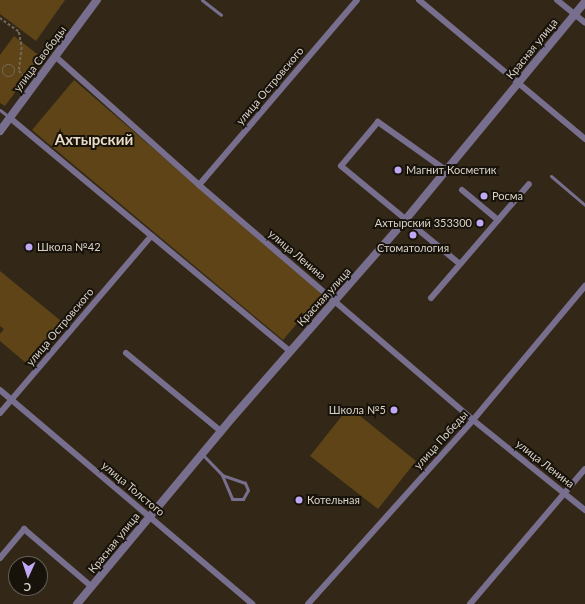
<!DOCTYPE html>
<html>
<head>
<meta charset="utf-8">
<style>
  body { margin:0 }
  #map { position:relative; width:585px; height:604px; overflow:hidden; background:#332817; font-family:Lato,sans-serif }
  div>[style] { position:absolute }
  .green>* { inset:0; background:#5e4417 }
  .path>* { height:1.5px; margin-top:-0.75px; transform-origin:0; background:repeating-linear-gradient(90deg,#746a5c 0 3px,transparent 0 5px) }
  .path>.ring { margin:-0.75px; padding:0; box-sizing:content-box; background:none; border:1.5px solid #746a5c; border-radius:50% }
  .service>* { height:3px; margin:-1.5px; padding:0 1.5px; transform-origin:1.5px; border-radius:1.5px; background:#786f8f }
  .minor>* { height:6px; margin:-3px; padding:0 3px; transform-origin:3px; border-radius:3px; background:#786f8f }
  .tertiary>* { height:8px; margin:-4px; padding:0 4px; transform-origin:4px; border-radius:4px; background:#786f8f }
  .dots>* { width:11px; height:11px; translate:-50% -50%; box-sizing:border-box; border:2px solid #17120a; border-radius:50% }
  span { translate:-50% -50%; white-space:nowrap; text-align:center; line-height:1.15; -webkit-text-stroke:4px #17120a; paint-order:stroke }
  .street-label { font-size:11px; color:#d9d2c8 }
  .poi-label { font-size:11px; color:#d9d2c8 }
  .left { translate:0 -50%; text-align:left }
  .right { translate:-100% -50%; text-align:right }
  .district-label { font-size:15px; color:#ebdcc7; font-weight:700 }
  .north { position:absolute; left:8px; top:556px; width:40px; height:40px; box-sizing:border-box; background:#17120a; border:1px solid #655f56; border-radius:50%; rotate:183deg; font-size:11px; font-weight:700; line-height:16px; text-align:center; color:#d9d2c8 }
  .north::after { content:''; display:block; margin:auto; width:14px; height:18px; background:#bfa8f4; clip-path:polygon(50% 0,100% 100%,50% 72%,0 100%) }
</style>
</head>
<body>
<div id="map">
  <div class="green">
    <div style="clip-path:polygon(0 0,65px 0,36px 41px,0 14px)"></div>
    <div style="clip-path:polygon(14px 36px,41px 57px,5px 106px,0 103px,0 55px)"></div>
    <div style="clip-path:polygon(74px 80px,322px 294px,283px 340px,32px 130px)"></div>
    <div style="clip-path:polygon(0 271px,61px 321px,26px 363px,0 341px,0 334px,4px 329px,0 326px)"></div>
    <div style="clip-path:polygon(349px 407px,416px 461px,378px 509px,310px 456px)"></div>
  </div>
  <div class="path">
    <div style="left:0;top:18px;width:24px;rotate:36deg"></div>
    <div style="left:19px;top:32px;width:15px;rotate:79deg"></div>
    <div style="left:22px;top:47px;width:24px;rotate:97deg"></div>
    <div style="left:19px;top:71px;width:9px;rotate:49deg"></div>
    <div style="left:25px;top:78px;width:6px;rotate:81deg"></div>
    <div class="ring" style="left:3px;top:65px;width:10.5px;height:10.5px"></div>
  </div>
  <div class="service">
    <div style="left:202px;top:0;width:24px;rotate:38deg"></div>
    <div style="left:0;top:110px;width:11px;rotate:38deg"></div>
    <div style="left:551px;top:176px;width:45px;rotate:40.5deg"></div>
    <div style="left:203px;top:455px;width:28px;rotate:46deg"></div>
    <div style="left:222px;top:475px;width:26px;rotate:67deg"></div>
    <div style="left:232px;top:499px;width:11px"></div>
    <div style="left:243px;top:499px;width:10px;rotate:-61deg"></div>
    <div style="left:248px;top:490px;width:8px;rotate:-113deg"></div>
    <div style="left:245px;top:483px;width:24px;rotate:-161deg"></div>
  </div>
  <div class="minor">
    <div style="left:419px;top:0;width:217px;rotate:39.9deg"></div>
    <div style="left:557px;top:0;width:36px;rotate:39deg"></div>
    <div style="left:56px;top:57px;width:192px;rotate:41.8deg"></div>
    <div style="left:199px;top:185px;width:361px;rotate:40.6deg"></div>
    <div style="left:473px;top:420px;width:144px;rotate:38.8deg"></div>
    <div style="left:10px;top:118px;width:364px;rotate:39.8deg"></div>
    <div style="left:447px;top:171px;width:85px;rotate:-144.6deg"></div>
    <div style="left:378px;top:122px;width:57px;rotate:130.1deg"></div>
    <div style="left:341px;top:166px;width:154px;rotate:39.5deg"></div>
    <div style="left:199px;top:185px;width:243px;rotate:-49.5deg"></div>
    <div style="left:462px;top:190px;width:47px;rotate:39.8deg"></div>
    <div style="left:431px;top:298px;width:150px;rotate:-49.3deg"></div>
    <div style="left:126px;top:353px;width:124px;rotate:39.5deg"></div>
    <div style="left:0;top:390px;width:331px;rotate:40.3deg"></div>
    <div style="left:0;top:413px;width:233px;rotate:-49.5deg"></div>
    <div style="left:0;top:558px;width:38px;rotate:-50deg"></div>
    <div style="left:24px;top:529px;width:89px;rotate:40.5deg"></div>
    <div style="left:308px;top:604px;width:247px;rotate:-48.1deg"></div>
    <div style="left:473px;top:420px;width:175px;rotate:-50.1deg"></div>
    <div style="left:470px;top:604px;width:177px;rotate:-49.6deg"></div>
  </div>
  <div class="tertiary">
    <div style="left:0;top:131px;width:163px;rotate:-53.5deg"></div>
    <div style="left:77px;top:604px;width:242px;rotate:-50.2deg"></div>
    <div style="left:232px;top:418px;width:264px;rotate:-48.8deg"></div>
    <div style="left:406px;top:219px;width:281px;rotate:-50.5deg"></div>
  </div>
  <div class="dots">
    <div style="left:398px;top:170px;background:#bfa8f4"></div>
    <div style="left:484px;top:196px;background:#bfa8f4"></div>
    <div style="left:480px;top:223px;background:#bfa8f4"></div>
    <div style="left:413px;top:235px;background:#bfa8f4"></div>
    <div style="left:29px;top:247px;background:#bfa8f4"></div>
    <div style="left:394px;top:410px;background:#bfa8f4"></div>
    <div style="left:299px;top:500px;background:#bfa8f4"></div>
  </div>
  <div class="street-label">
    <span style="left:532px;top:49px;rotate:-51deg">Красная улица</span>
    <span style="left:40px;top:59px;rotate:-53deg">улица Свободы</span>
    <span style="left:270px;top:86px;rotate:-50deg">улица Островского</span>
    <span style="left:297px;top:255px;rotate:40deg">улица Ленина</span>
    <span style="left:324px;top:297px;rotate:-48deg">Красная улица</span>
    <span style="left:60px;top:327px;rotate:-50deg">улица Островского</span>
    <span style="left:441px;top:440px;rotate:-48deg">улица Победы</span>
    <span style="left:545px;top:464px;rotate:38deg">улица Ленина</span>
    <span style="left:133px;top:489px;rotate:40deg">улица Толстого</span>
    <span style="left:114px;top:543px;rotate:-51deg">Красная улица</span>
  </div>
  <div class="poi-label">
    <span class="left" style="left:406px;top:170px">Магнит Косметик</span>
    <span class="left" style="left:492px;top:196px">Росма</span>
    <span class="right" style="left:472px;top:223px">Ахтырский 353300</span>
    <span class="left" style="left:37px;top:247px">Школа №42</span>
    <span style="left:413px;top:248px">Стоматология</span>
    <span class="right" style="left:386px;top:410px">Школа №5</span>
    <span class="left" style="left:307px;top:500px">Котельная</span>
  </div>
  <div class="district-label">
    <span style="left:94px;top:140px">Ахтырский</span>
  </div>
  <div class="north">С</div>
</div>
</body>
</html>
